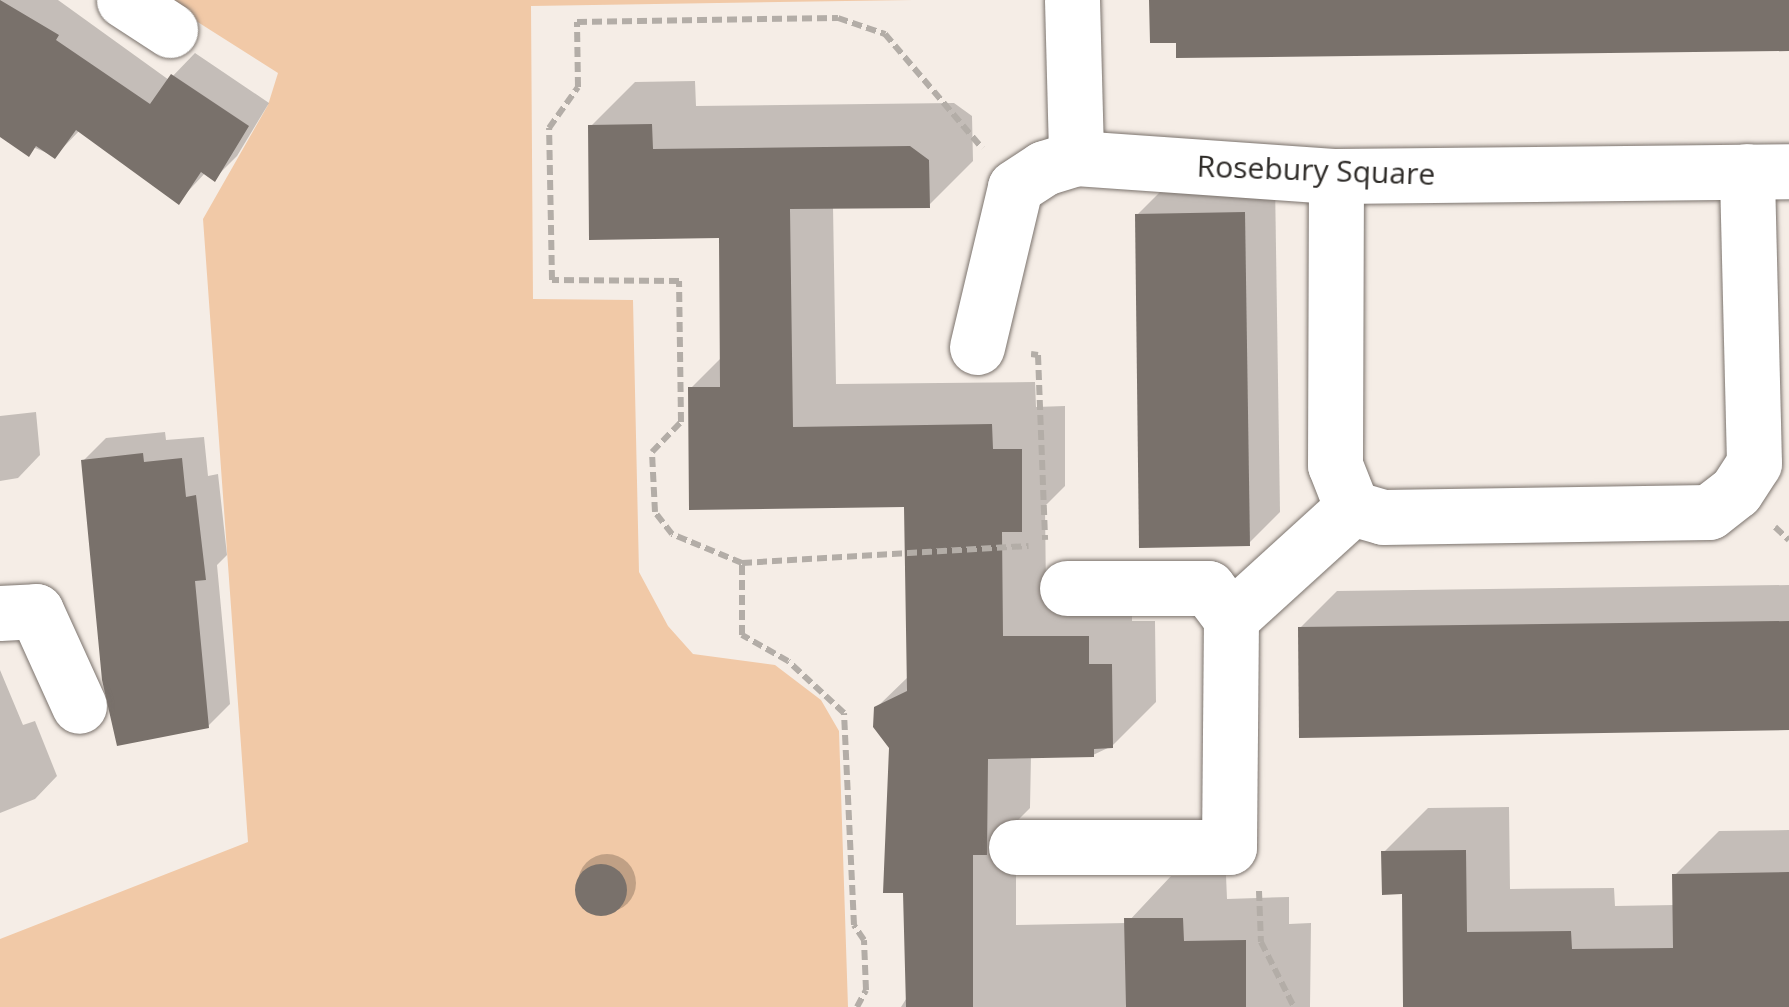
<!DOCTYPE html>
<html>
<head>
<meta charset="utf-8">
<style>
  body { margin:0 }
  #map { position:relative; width:1789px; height:1007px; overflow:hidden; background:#f5ede6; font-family:"Open Sans",sans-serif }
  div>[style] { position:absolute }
  .green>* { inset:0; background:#f1c9a7 }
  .shadow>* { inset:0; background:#0003 }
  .round { border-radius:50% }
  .building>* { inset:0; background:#79716b }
  .path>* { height:6px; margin-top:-3px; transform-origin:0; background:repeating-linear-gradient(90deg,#b3ada7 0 10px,transparent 0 15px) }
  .roads { filter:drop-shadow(0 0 2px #7b736d) drop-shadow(0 0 2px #7b736d) }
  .minor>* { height:55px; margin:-27.5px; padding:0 27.5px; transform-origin:27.5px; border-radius:27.5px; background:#fff }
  span { translate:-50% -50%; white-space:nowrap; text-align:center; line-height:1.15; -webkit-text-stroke:10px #fff; paint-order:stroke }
  .street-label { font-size:30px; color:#2e2b28 }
</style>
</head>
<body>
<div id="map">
  <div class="green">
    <div style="clip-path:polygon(163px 0,913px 0,531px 6px,533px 299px,633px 300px,639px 572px,668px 626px,693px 654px,775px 665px,821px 700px,839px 731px,848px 1007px,0 1007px,0 939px,248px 842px,203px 219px,268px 105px,278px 73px)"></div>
  </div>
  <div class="shadow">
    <div style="clip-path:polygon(0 0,58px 0,169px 80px,195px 53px,269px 103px,237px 156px,215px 178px,206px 172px,179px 201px,80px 130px,55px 156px,0 134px)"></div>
    <div style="clip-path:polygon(695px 81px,696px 106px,954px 103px,972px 116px,973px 161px,929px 205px,833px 206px,836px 384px,1035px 382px,1036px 407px,1065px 406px,1065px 486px,1045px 506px,1046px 593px,1132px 593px,1132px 621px,1155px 621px,1156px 702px,1112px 746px,1093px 755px,1031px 756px,1030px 808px,1016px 822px,1016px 925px,1127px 923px,1171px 876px,1226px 875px,1227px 899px,1289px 897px,1289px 924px,1311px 923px,1310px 1007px,901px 1007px,908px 996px,906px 890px,892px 747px,876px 708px,909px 676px,906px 504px,691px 388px,723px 356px,722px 236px,591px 126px,635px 82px)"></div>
    <div style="clip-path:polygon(1275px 182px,1280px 512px,1249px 543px,1137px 215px,1168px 184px)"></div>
    <div style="clip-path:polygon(36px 412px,40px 455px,18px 478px,0 481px,0 416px)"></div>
    <div style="clip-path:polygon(165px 432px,166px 440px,204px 437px,208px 476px,218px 474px,227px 555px,217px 565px,230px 704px,208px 726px,83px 461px,106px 438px)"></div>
    <div style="clip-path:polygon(1789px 585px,1789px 728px,1300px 628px,1337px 591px)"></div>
    <div style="clip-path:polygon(0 670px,23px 725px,35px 721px,57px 776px,35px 799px,0 813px)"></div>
    <div style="clip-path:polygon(1509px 807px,1510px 889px,1614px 888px,1615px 906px,1675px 905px,1675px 875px,1719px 831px,1789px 830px,1789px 1007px,1406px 1007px,1404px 892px,1384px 852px,1428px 808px)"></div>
    <div class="round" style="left:578px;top:854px;width:58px;height:58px"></div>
  </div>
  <div class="building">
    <div style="clip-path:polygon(0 0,59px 35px,56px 40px,150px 104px,171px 74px,249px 126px,215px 182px,201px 172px,179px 205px,76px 130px,55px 159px,36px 146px,29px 157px,0 137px)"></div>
    <div style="clip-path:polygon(1149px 0,1789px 0,1789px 51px,1176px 58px,1176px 43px,1150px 43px)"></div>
    <div style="clip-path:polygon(652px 124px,653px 149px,910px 146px,929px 160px,930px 208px,790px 209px,793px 427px,992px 424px,993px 449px,1022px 449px,1022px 532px,1002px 532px,1003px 636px,1089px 636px,1089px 664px,1112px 664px,1113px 748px,1094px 749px,1094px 757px,988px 759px,987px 855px,973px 855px,973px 1007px,906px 1007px,903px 893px,883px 893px,889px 748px,873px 727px,874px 707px,907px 691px,904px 507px,689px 510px,688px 387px,720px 387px,719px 238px,589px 240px,588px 125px)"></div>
    <div style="clip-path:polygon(1245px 212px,1250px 546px,1139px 548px,1135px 214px)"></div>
    <div style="clip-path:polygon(143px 453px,144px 462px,182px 458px,186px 497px,196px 495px,206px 580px,195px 581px,209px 728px,117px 746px,102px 680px,81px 460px)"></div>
    <div style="clip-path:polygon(1789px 621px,1789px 730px,1299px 738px,1298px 627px)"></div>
    <div style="clip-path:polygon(1466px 850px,1467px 932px,1571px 931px,1572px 949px,1673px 948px,1672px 874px,1789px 872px,1789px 1007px,1403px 1007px,1402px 894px,1382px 895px,1381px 851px)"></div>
    <div class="round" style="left:575px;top:864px;width:52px;height:52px"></div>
    <div style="clip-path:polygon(1124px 918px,1183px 918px,1184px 941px,1246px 940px,1246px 1007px,1126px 1007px)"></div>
  </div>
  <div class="path">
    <div style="left:1031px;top:354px;width:7px;rotate:8deg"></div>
    <div style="left:1038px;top:355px;width:185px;rotate:87.8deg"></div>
    <div style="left:1775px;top:527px;width:19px;rotate:43deg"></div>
    <div style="left:742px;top:563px;width:287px;rotate:-3.4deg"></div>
    <div style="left:1259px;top:891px;width:51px;rotate:87.8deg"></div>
    <div style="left:1261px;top:942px;width:73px;rotate:63.1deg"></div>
    <div style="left:857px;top:1007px;width:19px;rotate:-62deg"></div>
    <div style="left:866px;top:990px;width:50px;rotate:-92.3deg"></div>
    <div style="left:864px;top:940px;width:18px;rotate:-124deg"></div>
    <div style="left:854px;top:925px;width:212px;rotate:-92.7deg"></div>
    <div style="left:844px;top:713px;width:76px;rotate:-137.1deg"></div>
    <div style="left:788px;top:661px;width:53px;rotate:-150.5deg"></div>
    <div style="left:742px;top:635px;width:72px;rotate:-90deg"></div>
    <div style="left:742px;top:563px;width:76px;rotate:-157.5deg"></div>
    <div style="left:672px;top:534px;width:28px;rotate:-128deg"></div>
    <div style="left:655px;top:512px;width:60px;rotate:-92.9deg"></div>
    <div style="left:652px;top:452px;width:42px;rotate:-46deg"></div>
    <div style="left:681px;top:422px;width:141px;rotate:-90.8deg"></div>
    <div style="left:679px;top:281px;width:127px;rotate:-179.5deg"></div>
    <div style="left:552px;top:280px;width:152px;rotate:-91.1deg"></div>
    <div style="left:549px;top:128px;width:50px;rotate:-54.7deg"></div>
    <div style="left:578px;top:87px;width:65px;rotate:-90.9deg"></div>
    <div style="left:577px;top:22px;width:261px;rotate:-0.9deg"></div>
    <div style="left:838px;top:18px;width:50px;rotate:18.8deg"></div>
    <div style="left:885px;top:34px;width:150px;rotate:49.6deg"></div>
  </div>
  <div class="roads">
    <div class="minor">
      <div style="left:124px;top:0;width:55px;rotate:33.1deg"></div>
      <div style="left:1072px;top:0;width:158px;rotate:88.5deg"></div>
      <div style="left:1336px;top:176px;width:289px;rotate:90.2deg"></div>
      <div style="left:1335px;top:465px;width:46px;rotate:68.4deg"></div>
      <div style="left:1352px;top:508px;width:32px;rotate:16deg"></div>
      <div style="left:1383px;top:517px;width:326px;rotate:-0.9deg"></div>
      <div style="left:1709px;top:512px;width:34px;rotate:-38deg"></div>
      <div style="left:1736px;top:491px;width:33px;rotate:-57deg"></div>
      <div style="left:1754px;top:463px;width:292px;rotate:-91.4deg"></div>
      <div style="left:977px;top:347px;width:164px;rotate:-76.6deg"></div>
      <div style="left:1015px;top:187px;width:35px;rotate:-33deg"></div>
      <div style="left:1044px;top:168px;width:34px;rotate:-17deg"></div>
      <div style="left:1076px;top:158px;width:261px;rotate:4deg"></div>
      <div style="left:1336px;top:176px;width:453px;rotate:-0.6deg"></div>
      <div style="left:1067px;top:588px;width:141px"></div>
      <div style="left:1208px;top:588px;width:38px;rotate:53deg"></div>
      <div style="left:0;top:613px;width:36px;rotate:-3deg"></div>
      <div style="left:36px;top:611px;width:104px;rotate:65.6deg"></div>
      <div style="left:1016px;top:847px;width:213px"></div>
      <div style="left:1229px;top:847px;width:229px;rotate:-89.5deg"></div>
      <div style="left:1231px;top:618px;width:164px;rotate:-42.3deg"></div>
    </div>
  </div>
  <div class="street-label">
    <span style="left:1316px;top:170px;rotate:2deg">Rosebury Square</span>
  </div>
</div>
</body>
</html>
